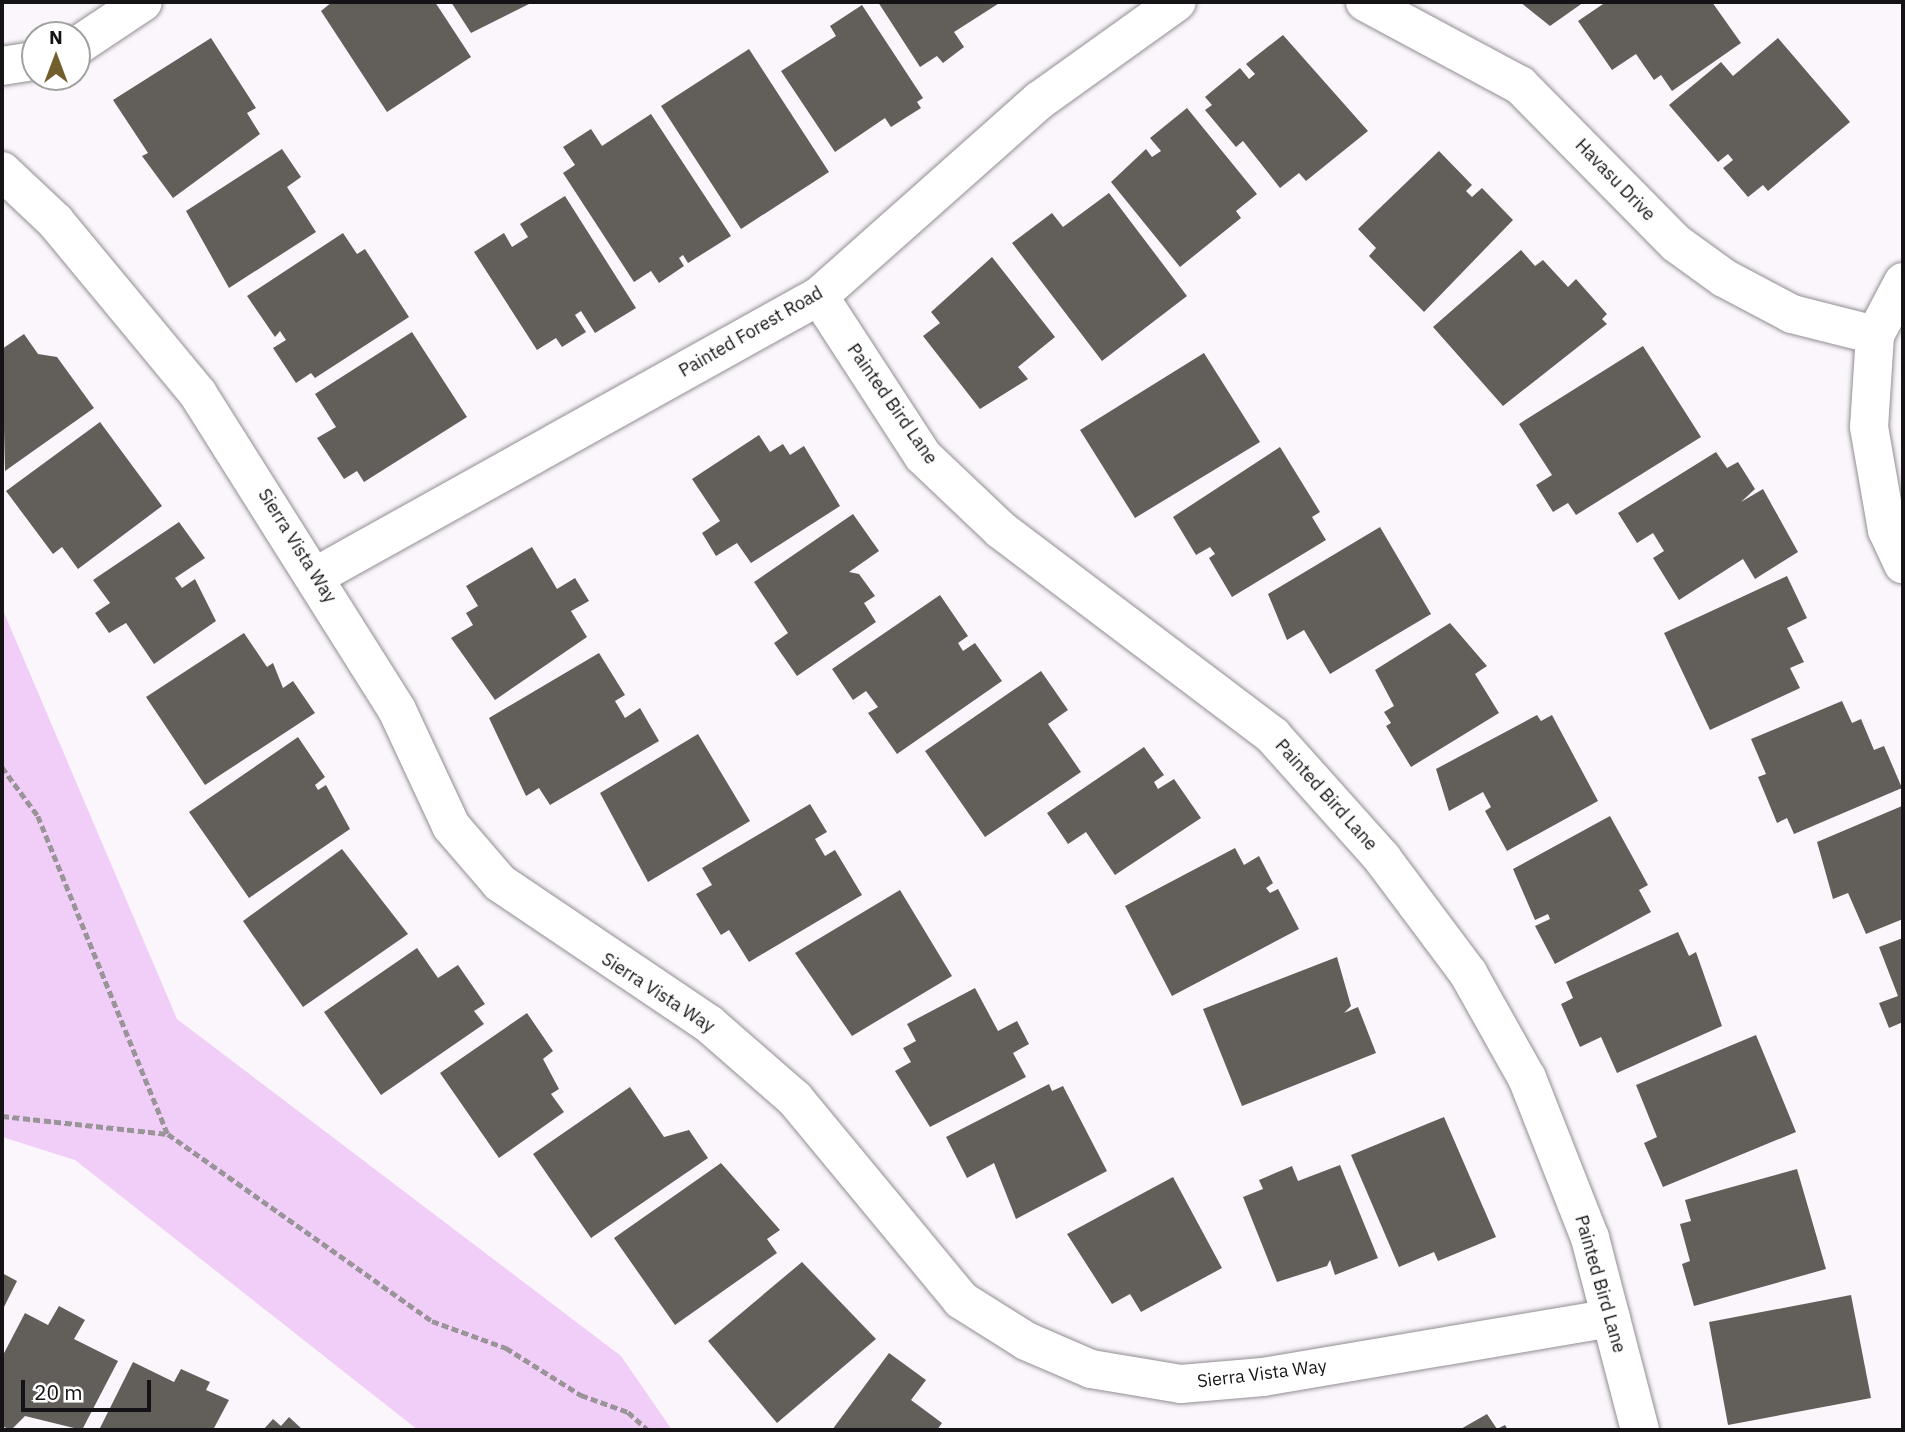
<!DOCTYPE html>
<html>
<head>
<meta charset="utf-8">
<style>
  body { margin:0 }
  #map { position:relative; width:1905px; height:1432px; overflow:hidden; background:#fbf6fc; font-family:"IBM Plex Sans",sans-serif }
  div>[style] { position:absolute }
  .green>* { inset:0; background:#f1cef7 }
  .building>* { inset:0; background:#625f5a }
  .path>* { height:4.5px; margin-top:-2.25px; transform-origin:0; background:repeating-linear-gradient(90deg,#989498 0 7px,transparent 0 10.5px) }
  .roads { filter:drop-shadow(0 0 2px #928e93) drop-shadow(0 0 2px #928e93) }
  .minor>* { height:38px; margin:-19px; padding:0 19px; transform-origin:19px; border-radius:19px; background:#fff }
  span { translate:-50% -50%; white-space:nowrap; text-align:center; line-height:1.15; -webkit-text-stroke:7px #fff; paint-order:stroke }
  .street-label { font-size:18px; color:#151315 }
  .frame { position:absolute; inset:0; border:4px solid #151315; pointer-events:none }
  .north { position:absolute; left:21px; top:21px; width:70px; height:70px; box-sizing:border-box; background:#fff; border:2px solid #a1a1a1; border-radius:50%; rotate:0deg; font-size:19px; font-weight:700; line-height:28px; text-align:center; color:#151315 }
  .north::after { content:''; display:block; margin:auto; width:24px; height:32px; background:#735e2d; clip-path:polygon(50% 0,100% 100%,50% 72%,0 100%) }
  .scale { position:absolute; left:21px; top:1380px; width:130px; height:32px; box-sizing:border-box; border:4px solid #151315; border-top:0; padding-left:9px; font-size:21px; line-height:24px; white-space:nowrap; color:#151315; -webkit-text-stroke:5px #fff; paint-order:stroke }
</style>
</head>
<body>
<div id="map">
  <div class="green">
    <div style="clip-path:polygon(2px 608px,177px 1019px,621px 1356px,672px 1430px,418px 1430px,75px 1160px,2px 1137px)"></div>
  </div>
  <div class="building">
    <div style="clip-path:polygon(435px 2px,471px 57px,387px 112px,321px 11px,332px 2px)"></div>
    <div style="clip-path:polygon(451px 2px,533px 2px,471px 33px)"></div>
    <div style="clip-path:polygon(878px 2px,1001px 2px,954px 32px,964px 47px,943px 63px,937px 56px,920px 67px)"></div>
    <div style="clip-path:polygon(1520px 2px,1584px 2px,1550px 26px)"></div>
    <div style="clip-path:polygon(1606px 2px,1712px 2px,1741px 43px,1672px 91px,1661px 75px,1654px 80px,1636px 54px,1612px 70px,1578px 21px)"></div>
    <div style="clip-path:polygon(862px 5px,923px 98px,917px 102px,921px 108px,891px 127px,885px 118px,835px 152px,781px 71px,836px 36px,830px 26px)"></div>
    <div style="clip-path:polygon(1283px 35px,1368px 131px,1306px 181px,1299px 173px,1280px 188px,1243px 141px,1236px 147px,1205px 110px,1212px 105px,1205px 97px,1240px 68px,1249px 79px,1255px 74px,1246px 64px)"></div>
    <div style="clip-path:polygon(211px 38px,256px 108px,247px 113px,260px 134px,173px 198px,142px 156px,148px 153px,113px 100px)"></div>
    <div style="clip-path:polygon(1778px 38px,1850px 122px,1768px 191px,1763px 185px,1748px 197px,1723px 168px,1733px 160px,1728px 154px,1718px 162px,1669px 105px,1721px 62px,1733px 76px)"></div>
    <div style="clip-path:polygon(749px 49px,829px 172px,741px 229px,661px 106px)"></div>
    <div style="clip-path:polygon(1187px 108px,1257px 194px,1236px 211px,1241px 218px,1180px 267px,1111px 182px,1146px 149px,1152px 157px,1161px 151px,1150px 138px)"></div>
    <div style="clip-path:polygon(651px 114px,731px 236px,688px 263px,683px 255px,679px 258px,684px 266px,659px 283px,651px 271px,634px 282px,563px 173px,575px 165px,563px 147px,591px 129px,602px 146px)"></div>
    <div style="clip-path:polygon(282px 149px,301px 177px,287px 187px,316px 232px,229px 288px,186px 211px)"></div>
    <div style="clip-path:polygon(1439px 151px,1472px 185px,1466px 191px,1472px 197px,1482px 188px,1513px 220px,1424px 312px,1369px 256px,1376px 248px,1358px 229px)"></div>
    <div style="clip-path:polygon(1109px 193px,1187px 296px,1102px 361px,1012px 243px,1052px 213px,1063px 227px)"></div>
    <div style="clip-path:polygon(565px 196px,636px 308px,595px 333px,581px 311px,575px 315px,586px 332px,562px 347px,556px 338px,537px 350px,474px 252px,504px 233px,512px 247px,528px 237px,520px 224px)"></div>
    <div style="clip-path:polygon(343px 233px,357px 254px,365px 249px,409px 317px,315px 378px,311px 373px,296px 383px,273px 348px,286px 340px,280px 331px,275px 337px,247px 296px)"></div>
    <div style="clip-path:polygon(1521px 250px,1535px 266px,1543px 260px,1568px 287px,1576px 279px,1607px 314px,1602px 319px,1607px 324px,1503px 406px,1433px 327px)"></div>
    <div style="clip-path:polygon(992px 257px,1055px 337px,1018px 367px,1028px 379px,980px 409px,923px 336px,940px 323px,931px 312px)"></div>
    <div style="clip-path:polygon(412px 332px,467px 417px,364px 482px,357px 471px,344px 479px,317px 438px,336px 427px,315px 394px)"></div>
    <div style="clip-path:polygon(24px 334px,38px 354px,57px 357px,94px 408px,5px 471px,2px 349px)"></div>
    <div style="clip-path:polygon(1643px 346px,1701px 437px,1576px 515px,1568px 503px,1553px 512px,1536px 485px,1552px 475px,1519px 424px)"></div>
    <div style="clip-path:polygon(1204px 353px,1260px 442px,1135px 518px,1080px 430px)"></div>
    <div style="clip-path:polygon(100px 422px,162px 506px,78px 569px,62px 547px,53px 554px,6px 491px)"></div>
    <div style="clip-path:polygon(759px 435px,770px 452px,783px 444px,790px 455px,804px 446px,840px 506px,751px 563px,737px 543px,716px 556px,702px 533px,720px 521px,692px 479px)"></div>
    <div style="clip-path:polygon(1280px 447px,1320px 512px,1312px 517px,1326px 540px,1232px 597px,1209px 558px,1215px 554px,1210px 547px,1196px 555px,1173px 517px)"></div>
    <div style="clip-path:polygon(1716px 452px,1727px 468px,1738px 462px,1755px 489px,1741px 502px,1763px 489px,1798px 552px,1755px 579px,1743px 559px,1679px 600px,1653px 558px,1664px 551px,1653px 533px,1637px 543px,1618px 513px)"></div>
    <div style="clip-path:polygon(853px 514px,879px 551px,849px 572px,859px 574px,875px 596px,864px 603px,876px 622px,797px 676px,774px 643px,788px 633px,754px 582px)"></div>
    <div style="clip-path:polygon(179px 522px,205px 558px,175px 578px,182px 588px,195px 579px,216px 621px,154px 664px,126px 623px,109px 633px,95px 613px,110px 603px,93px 580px)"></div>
    <div style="clip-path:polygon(1380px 527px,1431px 614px,1330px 674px,1304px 630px,1287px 640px,1268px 594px)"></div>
    <div style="clip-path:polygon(532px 547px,557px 589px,575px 578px,589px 601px,571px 611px,587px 637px,495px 700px,451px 638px,473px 625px,466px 613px,478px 606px,466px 586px)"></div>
    <div style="clip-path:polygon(1787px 576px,1807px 618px,1787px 628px,1804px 662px,1790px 668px,1800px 688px,1710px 730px,1664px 633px)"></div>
    <div style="clip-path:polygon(940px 595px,968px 636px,958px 643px,963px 651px,975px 643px,1002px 681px,897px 754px,868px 713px,878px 707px,866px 691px,853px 700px,832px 669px)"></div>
    <div style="clip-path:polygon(1450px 623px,1487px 666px,1475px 674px,1499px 713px,1411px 767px,1386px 726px,1391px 723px,1384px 712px,1394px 706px,1375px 670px)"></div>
    <div style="clip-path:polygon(244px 633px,267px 667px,273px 663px,283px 688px,293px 681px,315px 713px,205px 785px,146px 697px)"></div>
    <div style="clip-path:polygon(599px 653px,625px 695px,615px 701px,625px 718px,640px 708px,659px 741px,550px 805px,539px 788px,526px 796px,489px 718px)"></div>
    <div style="clip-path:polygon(1041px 671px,1068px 710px,1048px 724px,1081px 772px,985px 837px,925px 751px)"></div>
    <div style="clip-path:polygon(1842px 701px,1852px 723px,1861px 719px,1874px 750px,1884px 746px,1902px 788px,1794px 834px,1787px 818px,1777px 823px,1758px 777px,1766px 774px,1751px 739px)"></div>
    <div style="clip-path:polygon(1537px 715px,1541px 721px,1552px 715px,1598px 801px,1507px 851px,1485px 811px,1491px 807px,1483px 792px,1449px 811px,1436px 769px)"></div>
    <div style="clip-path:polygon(698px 734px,750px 821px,648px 882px,600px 793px)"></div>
    <div style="clip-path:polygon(298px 737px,325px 777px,315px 785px,318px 790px,326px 785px,350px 829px,249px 898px,189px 812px)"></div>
    <div style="clip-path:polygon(1144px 747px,1164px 775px,1154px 782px,1158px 789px,1174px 779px,1201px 818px,1115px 875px,1086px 832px,1068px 844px,1047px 813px)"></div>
    <div style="clip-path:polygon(810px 804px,827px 832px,815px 839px,825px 856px,835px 850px,862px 895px,749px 962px,729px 930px,721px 935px,696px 894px,712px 885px,702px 868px)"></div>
    <div style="clip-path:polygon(1902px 806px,1903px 919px,1866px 934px,1848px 893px,1833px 899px,1817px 842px)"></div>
    <div style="clip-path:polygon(1610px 816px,1648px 885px,1639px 890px,1651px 912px,1555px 964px,1535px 926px,1550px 919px,1548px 914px,1535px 920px,1513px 869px)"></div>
    <div style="clip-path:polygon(1235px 848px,1244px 865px,1259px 856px,1273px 883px,1266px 888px,1270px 893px,1278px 889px,1299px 929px,1172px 996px,1125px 906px)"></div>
    <div style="clip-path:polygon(342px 849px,408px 934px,303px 1007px,243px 921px)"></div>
    <div style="clip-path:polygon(900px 890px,952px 976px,852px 1036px,795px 953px)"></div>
    <div style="clip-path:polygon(1678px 932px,1689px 956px,1696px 952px,1722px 1026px,1617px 1073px,1601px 1037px,1580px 1047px,1561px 1004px,1573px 998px,1566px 982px)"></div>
    <div style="clip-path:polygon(1903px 938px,1903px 1022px,1889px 1028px,1879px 1003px,1898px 996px,1879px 947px)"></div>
    <div style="clip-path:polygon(417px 948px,438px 978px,458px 965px,485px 1004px,474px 1011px,484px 1024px,381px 1095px,324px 1012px)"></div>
    <div style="clip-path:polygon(1337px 957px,1351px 1006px,1344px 1013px,1358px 1007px,1376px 1053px,1242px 1106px,1203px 1009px)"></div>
    <div style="clip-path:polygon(975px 988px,998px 1031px,1017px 1021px,1029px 1044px,1013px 1053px,1026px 1077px,930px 1127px,895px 1071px,911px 1062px,903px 1048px,916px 1041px,907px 1024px)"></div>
    <div style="clip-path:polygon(527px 1013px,553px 1051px,543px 1059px,559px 1089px,551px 1094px,564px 1112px,499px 1158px,440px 1073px)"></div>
    <div style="clip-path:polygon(1756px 1035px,1796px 1132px,1663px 1187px,1644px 1143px,1657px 1137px,1636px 1085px)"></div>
    <div style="clip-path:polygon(1049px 1084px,1052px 1091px,1063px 1086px,1107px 1171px,1016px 1219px,994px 1163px,967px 1178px,946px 1137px)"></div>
    <div style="clip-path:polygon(630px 1087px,664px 1137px,689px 1130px,708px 1158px,591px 1238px,533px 1154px)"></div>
    <div style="clip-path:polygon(1444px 1117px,1496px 1237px,1438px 1261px,1434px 1252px,1399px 1267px,1351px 1155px)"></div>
    <div style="clip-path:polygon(721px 1163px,780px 1230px,767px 1239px,777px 1253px,675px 1325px,614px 1238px)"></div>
    <div style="clip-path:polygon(1340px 1165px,1378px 1258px,1335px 1275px,1330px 1260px,1327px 1266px,1277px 1282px,1243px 1197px,1263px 1189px,1259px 1180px,1292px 1166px,1298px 1181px)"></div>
    <div style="clip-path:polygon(1797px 1169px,1826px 1269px,1694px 1306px,1682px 1264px,1690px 1261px,1680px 1224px,1691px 1221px,1685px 1200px)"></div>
    <div style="clip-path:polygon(1173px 1177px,1222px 1268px,1141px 1312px,1130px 1294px,1112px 1304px,1067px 1234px)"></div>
    <div style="clip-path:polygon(802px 1262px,876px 1339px,777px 1423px,708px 1341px)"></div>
    <div style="clip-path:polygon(2px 1273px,17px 1281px,2px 1311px)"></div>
    <div style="clip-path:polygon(1851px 1295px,1871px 1398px,1728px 1425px,1709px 1322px)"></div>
    <div style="clip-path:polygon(59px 1306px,85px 1320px,74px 1339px,118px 1361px,82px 1430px,25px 1416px,11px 1430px,2px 1426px,2px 1357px,25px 1313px,48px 1325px)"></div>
    <div style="clip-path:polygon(889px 1353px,926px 1380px,911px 1400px,942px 1423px,937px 1430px,832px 1430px)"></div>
    <div style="clip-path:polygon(133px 1362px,174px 1382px,181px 1369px,210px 1382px,206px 1390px,229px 1400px,213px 1430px,99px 1430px)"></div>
    <div style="clip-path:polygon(1487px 1414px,1497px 1429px,1505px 1425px,1508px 1430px,1459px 1430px)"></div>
    <div style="clip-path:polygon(289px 1417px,303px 1430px,263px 1430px,273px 1419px,281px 1426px)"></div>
  </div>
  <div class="path">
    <div style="left:2px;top:767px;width:61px;rotate:53.7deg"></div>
    <div style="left:38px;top:816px;width:344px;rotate:67.8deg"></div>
    <div style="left:2px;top:1116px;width:167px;rotate:6.2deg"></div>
    <div style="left:168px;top:1134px;width:324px;rotate:35.3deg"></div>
    <div style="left:432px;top:1321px;width:79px;rotate:20deg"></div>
    <div style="left:506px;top:1348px;width:89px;rotate:32.1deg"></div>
    <div style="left:581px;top:1395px;width:50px;rotate:19.9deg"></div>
    <div style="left:628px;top:1412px;width:27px;rotate:42deg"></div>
  </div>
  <div class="roads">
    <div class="minor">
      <div style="left:1365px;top:2px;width:176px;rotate:28.2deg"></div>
      <div style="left:1520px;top:85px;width:223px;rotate:45.4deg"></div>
      <div style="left:1677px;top:244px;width:58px;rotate:35.9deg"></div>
      <div style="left:1724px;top:278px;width:77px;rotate:27.9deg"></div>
      <div style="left:1792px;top:314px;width:86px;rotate:14.2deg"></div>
      <div style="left:77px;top:46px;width:79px;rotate:-33.7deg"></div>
      <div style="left:2px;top:66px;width:33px;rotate:-9deg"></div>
      <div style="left:2px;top:171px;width:73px;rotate:43.3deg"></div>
      <div style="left:55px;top:221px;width:224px;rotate:50.4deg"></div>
      <div style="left:198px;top:394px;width:373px;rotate:57.8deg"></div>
      <div style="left:397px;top:710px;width:128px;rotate:65deg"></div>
      <div style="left:451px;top:826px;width:75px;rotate:49.3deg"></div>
      <div style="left:500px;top:883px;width:252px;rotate:34deg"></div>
      <div style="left:709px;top:1024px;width:114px;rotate:41.1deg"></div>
      <div style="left:795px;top:1099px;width:261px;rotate:50.4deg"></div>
      <div style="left:961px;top:1300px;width:77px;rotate:32.2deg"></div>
      <div style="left:1026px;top:1341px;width:71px;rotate:23.3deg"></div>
      <div style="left:1091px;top:1369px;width:91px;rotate:9.5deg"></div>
      <div style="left:1181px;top:1384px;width:82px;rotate:-4.9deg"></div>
      <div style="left:1263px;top:1377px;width:353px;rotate:-9.6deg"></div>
      <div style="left:1903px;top:282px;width:60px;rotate:117.8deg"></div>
      <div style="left:1875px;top:335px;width:92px;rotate:93.7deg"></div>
      <div style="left:1869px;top:427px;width:105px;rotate:80.1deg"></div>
      <div style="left:1887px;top:530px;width:38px;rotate:65deg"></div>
      <div style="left:819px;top:296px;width:191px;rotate:57deg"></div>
      <div style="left:923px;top:456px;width:108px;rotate:43.5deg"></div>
      <div style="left:1001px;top:530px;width:341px;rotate:37.1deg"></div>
      <div style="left:1273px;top:736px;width:164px;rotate:48.2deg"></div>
      <div style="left:1382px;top:858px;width:144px;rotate:53.2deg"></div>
      <div style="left:1468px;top:973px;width:120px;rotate:60.7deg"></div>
      <div style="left:1527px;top:1078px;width:172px;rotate:68.5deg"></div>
      <div style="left:1590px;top:1238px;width:198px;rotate:75.4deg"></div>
      <div style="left:316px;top:576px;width:576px;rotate:-29.1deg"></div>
      <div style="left:819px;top:296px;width:295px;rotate:-41.6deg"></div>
      <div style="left:1040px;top:100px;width:168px;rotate:-35.6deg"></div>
    </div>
  </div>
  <div class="street-label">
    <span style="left:1615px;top:180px;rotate:46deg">Havasu Drive</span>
    <span style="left:751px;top:332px;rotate:-30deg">Painted Forest Road</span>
    <span style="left:892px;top:404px;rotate:55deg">Painted Bird Lane</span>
    <span style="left:297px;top:546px;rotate:58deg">Sierra Vista Way</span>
    <span style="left:1326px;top:795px;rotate:48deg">Painted Bird Lane</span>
    <span style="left:658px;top:993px;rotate:33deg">Sierra Vista Way</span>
    <span style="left:1600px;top:1284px;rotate:74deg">Painted Bird Lane</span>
    <span style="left:1262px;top:1374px;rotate:-7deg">Sierra Vista Way</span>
  </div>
  <div class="frame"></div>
  <div class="north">N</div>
  <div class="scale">20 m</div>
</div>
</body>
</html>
